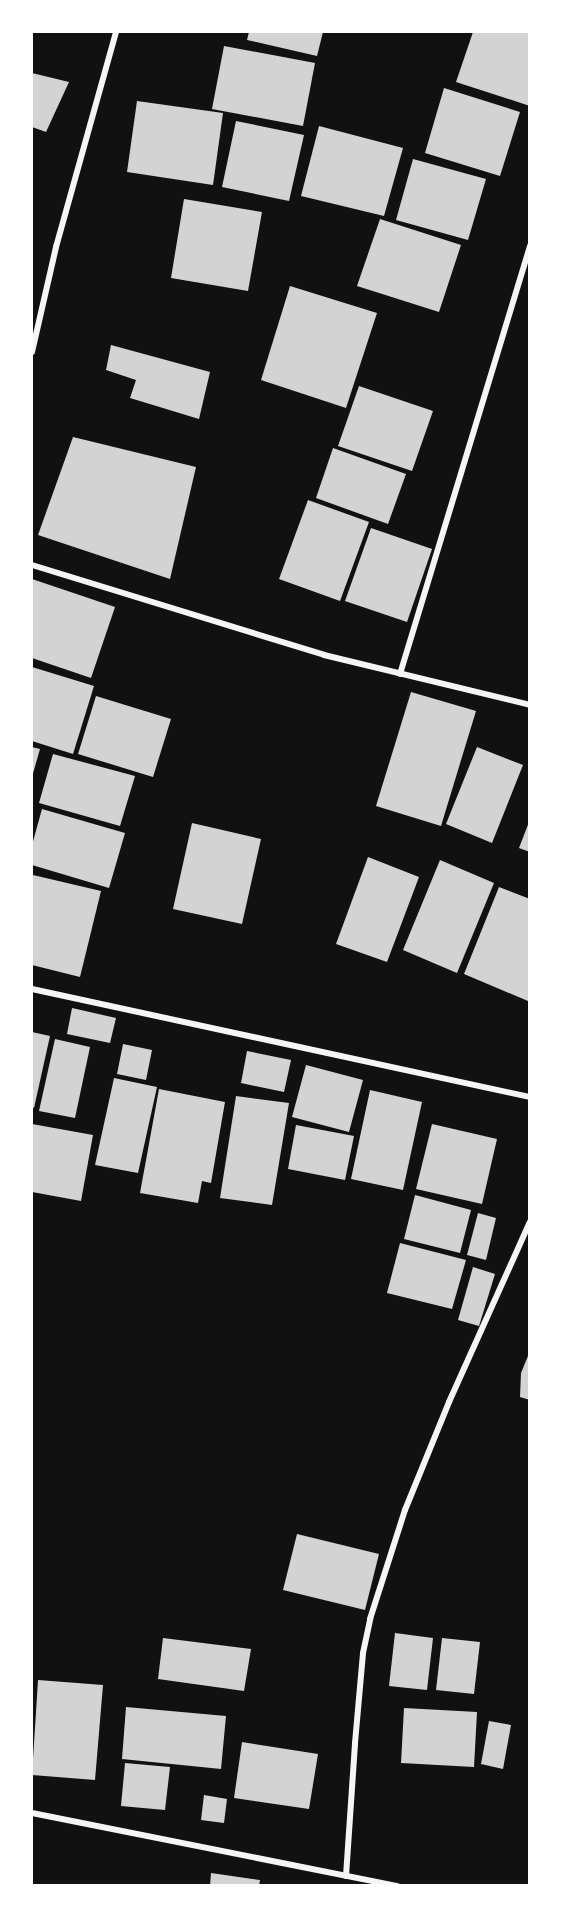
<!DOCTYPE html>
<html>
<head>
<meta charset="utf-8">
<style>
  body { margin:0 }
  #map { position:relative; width:561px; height:1917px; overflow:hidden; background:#111; font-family:Inter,sans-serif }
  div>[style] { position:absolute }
  .building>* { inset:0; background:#d3d3d3 }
  .minor>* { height:6px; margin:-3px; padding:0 3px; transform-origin:3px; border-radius:3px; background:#f5f5f5 }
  span { translate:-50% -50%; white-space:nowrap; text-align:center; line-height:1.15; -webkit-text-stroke:6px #fff; paint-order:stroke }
  .frame { position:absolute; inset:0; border:33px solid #fff; pointer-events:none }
</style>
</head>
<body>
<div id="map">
  <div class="building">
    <div style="clip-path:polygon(249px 32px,323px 32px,317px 56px,247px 40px)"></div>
    <div style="clip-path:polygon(473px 32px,530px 32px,530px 106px,456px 82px)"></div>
    <div style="clip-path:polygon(224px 46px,315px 63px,303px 126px,212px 109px)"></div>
    <div style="clip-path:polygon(32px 73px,69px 82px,46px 132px,32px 127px)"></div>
    <div style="clip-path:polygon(444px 88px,520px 112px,500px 176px,425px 153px)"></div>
    <div style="clip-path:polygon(137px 101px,223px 113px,213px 185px,127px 172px)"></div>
    <div style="clip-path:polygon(236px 121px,304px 135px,289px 201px,222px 187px)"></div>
    <div style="clip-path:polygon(319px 126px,403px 148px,384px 216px,301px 196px)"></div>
    <div style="clip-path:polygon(413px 159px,486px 179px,468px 240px,396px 220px)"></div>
    <div style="clip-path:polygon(184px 199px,262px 212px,248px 291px,171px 278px)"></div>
    <div style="clip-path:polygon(380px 219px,461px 245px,439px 312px,357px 286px)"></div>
    <div style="clip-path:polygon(290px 286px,377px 313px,346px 408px,261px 380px)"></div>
    <div style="clip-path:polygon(111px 345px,210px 372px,199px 419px,130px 398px,136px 380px,106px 370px)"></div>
    <div style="clip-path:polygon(359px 386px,433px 411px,412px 471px,338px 446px)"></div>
    <div style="clip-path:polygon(73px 437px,196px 467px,170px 579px,38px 535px)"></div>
    <div style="clip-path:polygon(333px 448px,406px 474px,388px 524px,316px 498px)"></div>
    <div style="clip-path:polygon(308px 500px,369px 522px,340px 601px,279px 579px)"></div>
    <div style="clip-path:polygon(371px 528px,432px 549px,407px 622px,345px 601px)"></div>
    <div style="clip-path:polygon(32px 579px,115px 607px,91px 678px,32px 658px)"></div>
    <div style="clip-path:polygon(32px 667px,94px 686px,73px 754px,32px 741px)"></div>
    <div style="clip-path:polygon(411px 692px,476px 711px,441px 826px,376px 806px)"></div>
    <div style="clip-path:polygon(96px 696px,171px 719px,153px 777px,78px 754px)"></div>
    <div style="clip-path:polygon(32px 747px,40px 749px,32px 777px)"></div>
    <div style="clip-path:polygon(477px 747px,523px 765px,492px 843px,446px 824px)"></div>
    <div style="clip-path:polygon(53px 754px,135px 776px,120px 826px,39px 803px)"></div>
    <div style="clip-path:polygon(42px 809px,125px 833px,109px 888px,32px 865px,32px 845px)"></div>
    <div style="clip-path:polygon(529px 822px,530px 822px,530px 852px,519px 848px)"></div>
    <div style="clip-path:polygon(192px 823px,261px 839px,242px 924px,173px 909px)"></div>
    <div style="clip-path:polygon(368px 857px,419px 877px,387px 962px,336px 944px)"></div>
    <div style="clip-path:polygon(440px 860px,494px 883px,457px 973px,403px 950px)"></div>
    <div style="clip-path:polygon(33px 875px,101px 891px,80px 977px,32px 965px)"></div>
    <div style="clip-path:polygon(499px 887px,530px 899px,528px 1001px,464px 974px)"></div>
    <div style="clip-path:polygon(72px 1008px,116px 1018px,110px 1043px,67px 1034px)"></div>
    <div style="clip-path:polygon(32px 1032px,50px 1036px,34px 1108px,32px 1107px)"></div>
    <div style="clip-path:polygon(55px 1039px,90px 1047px,75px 1118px,39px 1111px)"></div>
    <div style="clip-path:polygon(123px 1044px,152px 1050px,146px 1080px,117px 1074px)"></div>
    <div style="clip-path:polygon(247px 1051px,291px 1060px,284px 1092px,241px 1083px)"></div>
    <div style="clip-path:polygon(306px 1065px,363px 1080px,349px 1132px,292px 1117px)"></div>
    <div style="clip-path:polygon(114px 1078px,157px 1087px,138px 1173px,95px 1165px)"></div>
    <div style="clip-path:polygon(159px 1089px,225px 1102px,211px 1183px,202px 1181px,198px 1203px,140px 1193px)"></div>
    <div style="clip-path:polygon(370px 1090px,422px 1102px,403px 1190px,351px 1179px)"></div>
    <div style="clip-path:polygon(236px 1096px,289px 1103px,272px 1205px,220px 1198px)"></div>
    <div style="clip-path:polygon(32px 1124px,93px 1135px,81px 1201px,32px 1192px)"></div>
    <div style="clip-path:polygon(432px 1124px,497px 1139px,482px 1204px,416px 1189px)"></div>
    <div style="clip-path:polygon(296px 1125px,354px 1136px,345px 1180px,288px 1169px)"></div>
    <div style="clip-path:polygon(415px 1195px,471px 1210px,460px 1253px,404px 1239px)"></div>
    <div style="clip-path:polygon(478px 1213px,496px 1218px,486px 1260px,467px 1255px)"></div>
    <div style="clip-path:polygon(400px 1243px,466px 1260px,452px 1309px,387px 1293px)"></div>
    <div style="clip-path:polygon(473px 1267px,495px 1274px,479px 1326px,458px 1320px)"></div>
    <div style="clip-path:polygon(530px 1351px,530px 1400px,520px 1397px,521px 1373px)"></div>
    <div style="clip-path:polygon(297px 1534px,379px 1554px,365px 1610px,283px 1590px)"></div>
    <div style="clip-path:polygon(395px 1633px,433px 1638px,427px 1690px,389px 1686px)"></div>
    <div style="clip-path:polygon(163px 1638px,251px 1649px,244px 1691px,158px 1679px)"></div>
    <div style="clip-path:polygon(442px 1638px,480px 1642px,474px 1694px,436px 1690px)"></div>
    <div style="clip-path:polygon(38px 1680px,103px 1685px,95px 1780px,32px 1775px)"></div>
    <div style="clip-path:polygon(126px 1707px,226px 1716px,221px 1769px,122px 1759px)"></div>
    <div style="clip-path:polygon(404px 1708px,477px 1712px,474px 1767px,401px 1763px)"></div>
    <div style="clip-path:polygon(489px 1721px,511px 1725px,503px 1769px,481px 1764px)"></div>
    <div style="clip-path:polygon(242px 1742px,318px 1754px,309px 1809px,234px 1798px)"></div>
    <div style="clip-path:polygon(125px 1763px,170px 1767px,165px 1810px,121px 1806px)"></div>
    <div style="clip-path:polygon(204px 1795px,227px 1799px,224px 1823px,201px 1820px)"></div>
    <div style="clip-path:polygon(211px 1873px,260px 1880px,259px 1886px,210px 1886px)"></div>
  </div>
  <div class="minor">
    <div style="left:32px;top:352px;width:108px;rotate:-77.1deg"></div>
    <div style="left:56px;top:247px;width:223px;rotate:-74.4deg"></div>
    <div style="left:32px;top:565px;width:306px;rotate:17.1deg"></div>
    <div style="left:324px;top:655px;width:212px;rotate:13.6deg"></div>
    <div style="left:400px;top:674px;width:448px;rotate:-73.1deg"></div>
    <div style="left:32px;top:989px;width:510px;rotate:12.24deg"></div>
    <div style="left:32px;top:1813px;width:373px;rotate:11.3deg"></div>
    <div style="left:346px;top:1876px;width:133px;rotate:-86.1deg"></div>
    <div style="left:355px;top:1743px;width:90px;rotate:-84.9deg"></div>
    <div style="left:363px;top:1653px;width:35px;rotate:-78deg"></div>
    <div style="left:370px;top:1619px;width:114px;rotate:-72.2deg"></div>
    <div style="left:405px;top:1510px;width:117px;rotate:-67.8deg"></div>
    <div style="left:449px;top:1402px;width:197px;rotate:-65.8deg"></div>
  </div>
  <div class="frame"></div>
</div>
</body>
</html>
